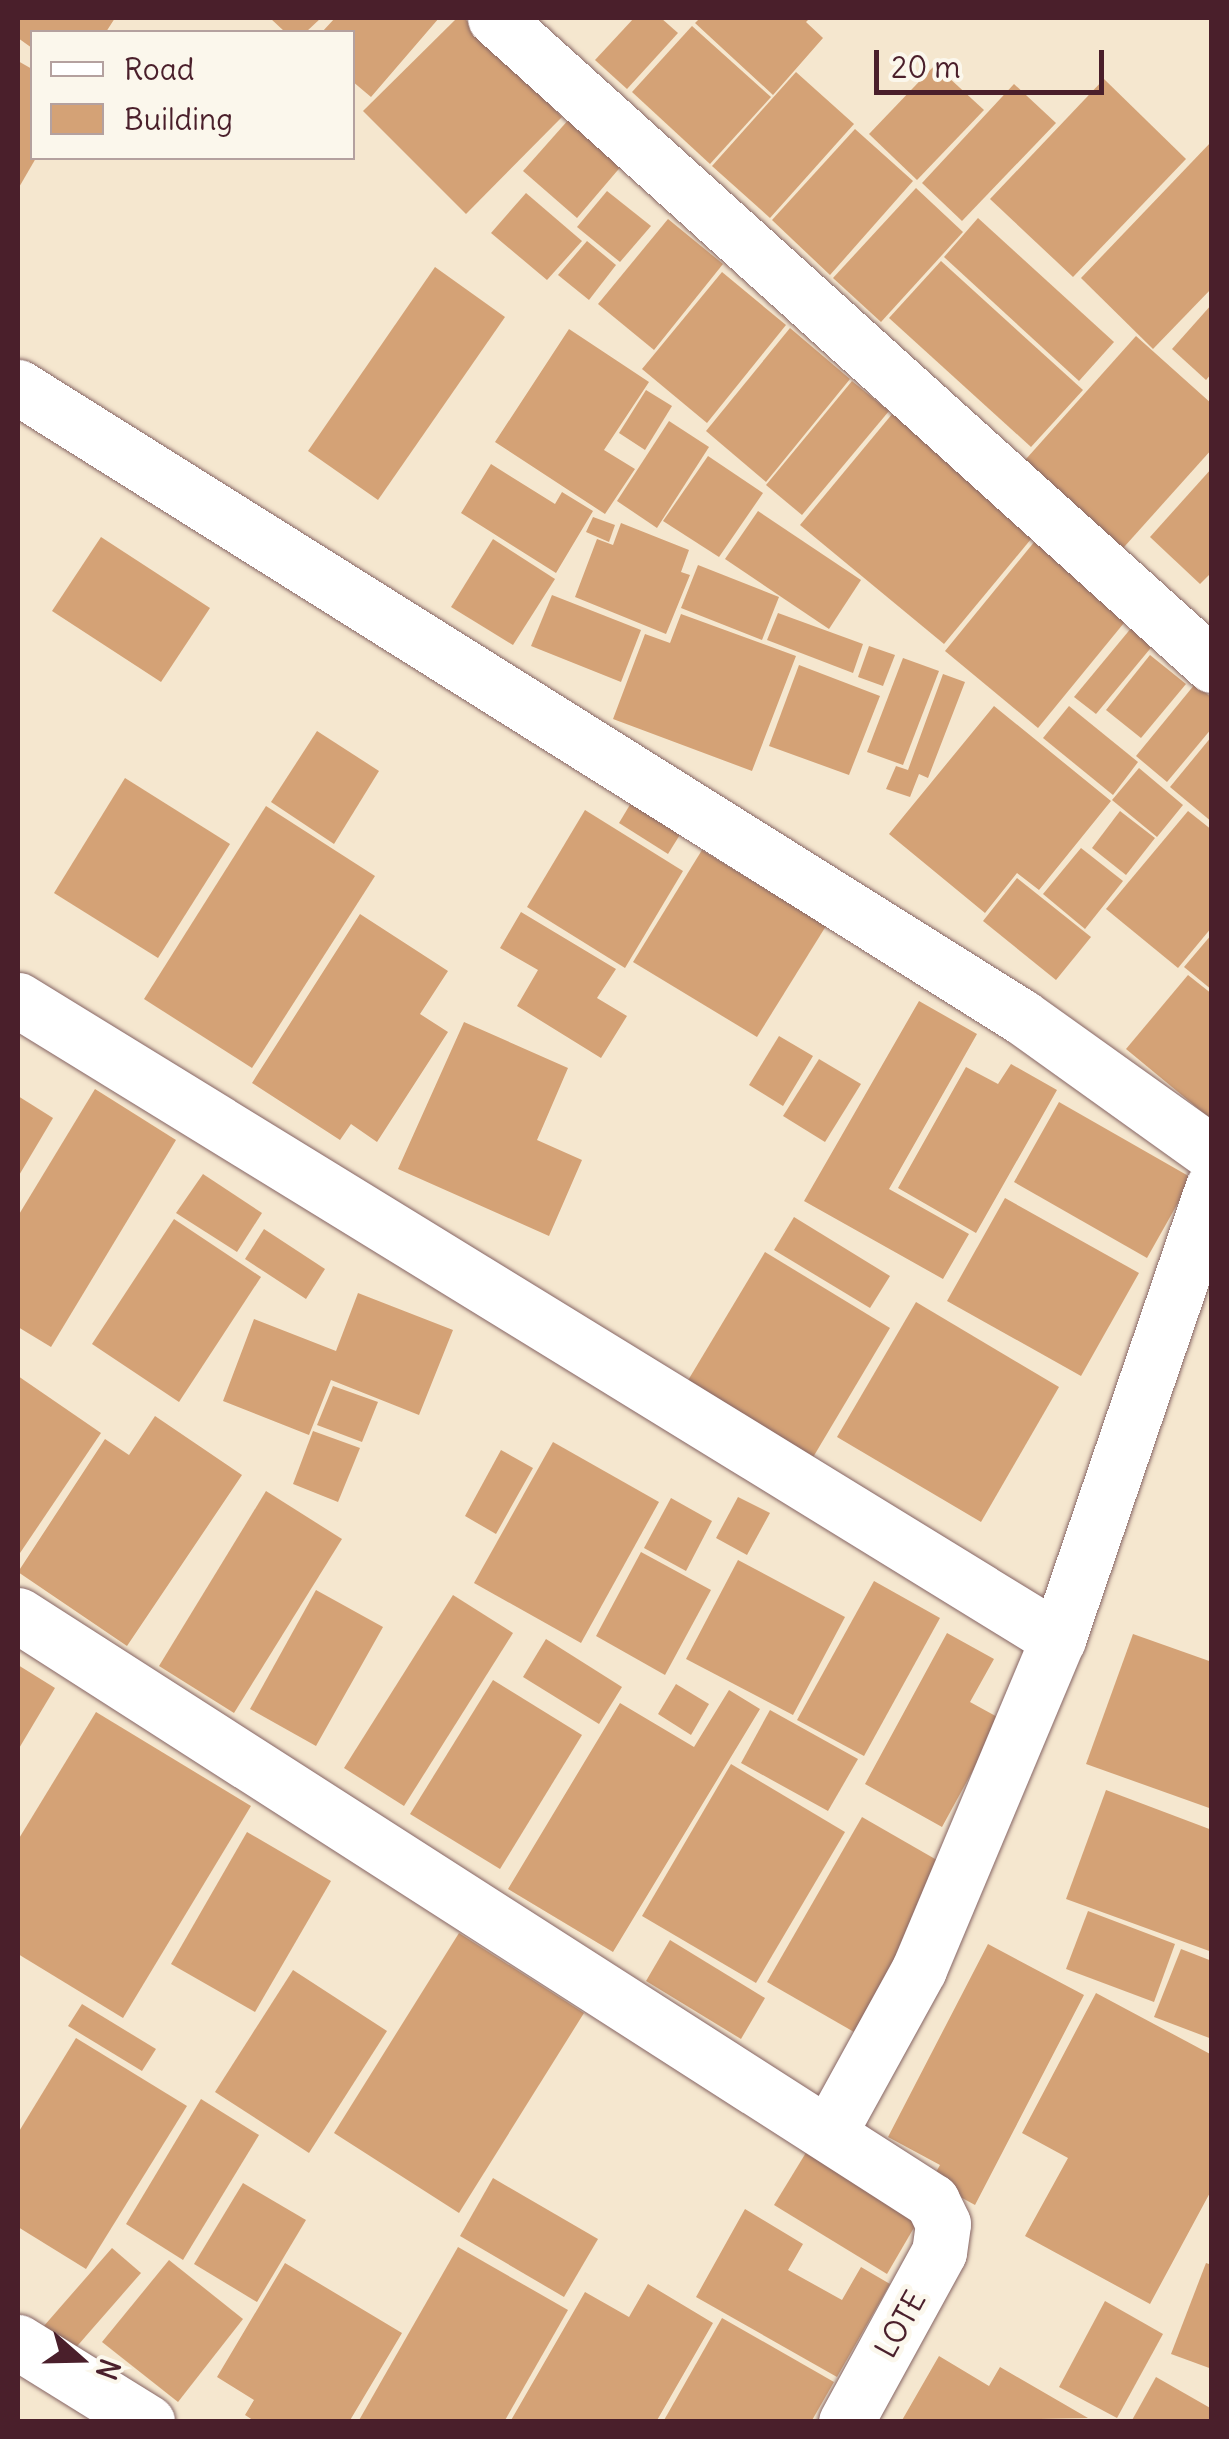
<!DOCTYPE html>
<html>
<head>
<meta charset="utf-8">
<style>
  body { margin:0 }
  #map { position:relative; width:1229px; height:2439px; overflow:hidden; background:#f5e7cf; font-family:Delius,sans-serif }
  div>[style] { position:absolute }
  .building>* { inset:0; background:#d4a276 }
  .roads { filter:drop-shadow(0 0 2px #866564) drop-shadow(0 0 2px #866564) }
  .minor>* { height:55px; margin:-27.5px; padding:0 27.5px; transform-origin:27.5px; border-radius:27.5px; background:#fff }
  span { translate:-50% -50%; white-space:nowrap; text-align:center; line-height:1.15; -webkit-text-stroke:10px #fbf7ec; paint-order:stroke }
  .street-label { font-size:30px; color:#4a1f2b }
  .frame { position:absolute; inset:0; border:20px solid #4a1f2b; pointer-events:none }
  .legend { position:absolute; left:30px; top:30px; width:325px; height:130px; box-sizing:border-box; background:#fbf7ec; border:2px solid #b4a19f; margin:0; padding:12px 18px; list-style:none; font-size:30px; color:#4a1f2b }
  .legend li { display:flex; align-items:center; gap:20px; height:50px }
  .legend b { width:50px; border:2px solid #b4a19f }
  .north { position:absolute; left:30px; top:2309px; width:100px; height:100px; -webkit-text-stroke:8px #fbf7ec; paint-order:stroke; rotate:110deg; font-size:28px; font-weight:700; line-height:40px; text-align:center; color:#4a1f2b }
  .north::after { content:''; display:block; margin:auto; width:35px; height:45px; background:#4a1f2b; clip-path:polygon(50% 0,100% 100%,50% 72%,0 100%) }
  .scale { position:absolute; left:874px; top:50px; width:230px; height:45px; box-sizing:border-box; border:5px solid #4a1f2b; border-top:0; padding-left:12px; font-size:30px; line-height:35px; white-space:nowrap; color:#4a1f2b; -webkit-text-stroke:8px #fbf7ec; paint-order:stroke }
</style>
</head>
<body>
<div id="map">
  <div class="building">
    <div style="clip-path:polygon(18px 18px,115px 18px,106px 32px,32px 32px,32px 48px,18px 38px)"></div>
    <div style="clip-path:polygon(270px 18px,321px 18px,306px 32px,285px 32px)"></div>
    <div style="clip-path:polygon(335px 18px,439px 18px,371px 97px,352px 81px,352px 32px,322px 32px)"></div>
    <div style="clip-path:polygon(457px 18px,464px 18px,562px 117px,466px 214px,363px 111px)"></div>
    <div style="clip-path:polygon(634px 18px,661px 18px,678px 33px,627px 89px,595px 60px)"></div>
    <div style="clip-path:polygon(700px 18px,810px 18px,806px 22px,823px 38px,773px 95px,695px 23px)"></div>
    <div style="clip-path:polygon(692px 26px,771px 97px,710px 164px,632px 92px)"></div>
    <div style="clip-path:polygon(18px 61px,32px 69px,36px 158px,18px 189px)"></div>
    <div style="clip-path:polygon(935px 65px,984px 110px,917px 180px,869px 134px)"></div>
    <div style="clip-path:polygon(796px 72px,854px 124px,770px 218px,712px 166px)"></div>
    <div style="clip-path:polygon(1104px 79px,1186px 159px,1073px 277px,990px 199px)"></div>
    <div style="clip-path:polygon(1014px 84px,1056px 123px,962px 221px,922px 183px)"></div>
    <div style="clip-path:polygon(570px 118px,623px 164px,577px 218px,523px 171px)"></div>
    <div style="clip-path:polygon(855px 129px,913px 181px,830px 275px,772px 220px)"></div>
    <div style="clip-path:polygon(1212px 141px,1212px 288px,1153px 349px,1081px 278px)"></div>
    <div style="clip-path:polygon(916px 188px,963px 232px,881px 322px,833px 278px)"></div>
    <div style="clip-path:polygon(607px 191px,651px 226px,620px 262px,577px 227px)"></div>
    <div style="clip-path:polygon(526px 193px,582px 241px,547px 280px,491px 233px)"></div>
    <div style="clip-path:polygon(978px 218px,1114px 342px,1079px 381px,944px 257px)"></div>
    <div style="clip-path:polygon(668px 219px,723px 264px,654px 350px,598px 304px)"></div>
    <div style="clip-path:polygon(587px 241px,616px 265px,589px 300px,558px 275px)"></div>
    <div style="clip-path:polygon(941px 261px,1083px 390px,1031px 447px,889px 318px)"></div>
    <div style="clip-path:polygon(435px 267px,505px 317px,378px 500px,308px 451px)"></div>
    <div style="clip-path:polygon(722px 272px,786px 325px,707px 423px,642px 369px)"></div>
    <div style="clip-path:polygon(1212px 304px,1212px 373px,1206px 380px,1172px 349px)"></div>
    <div style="clip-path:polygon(790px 328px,850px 379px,766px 482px,706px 431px)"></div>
    <div style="clip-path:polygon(569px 329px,649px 382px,604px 450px,635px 469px,605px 514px,495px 442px)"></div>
    <div style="clip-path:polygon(1136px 336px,1212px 404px,1212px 449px,1116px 556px,1018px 468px)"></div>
    <div style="clip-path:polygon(852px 381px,889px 411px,802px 515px,766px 485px)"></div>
    <div style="clip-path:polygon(646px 390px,672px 406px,645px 450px,619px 433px)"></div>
    <div style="clip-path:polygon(893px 413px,1036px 533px,944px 644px,800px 525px)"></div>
    <div style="clip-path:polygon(669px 421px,709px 447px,657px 528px,617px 501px)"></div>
    <div style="clip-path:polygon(708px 456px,763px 493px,719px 557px,663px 521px)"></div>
    <div style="clip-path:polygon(491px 464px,555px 504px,562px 492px,593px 511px,556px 573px,461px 513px)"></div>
    <div style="clip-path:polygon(1212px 468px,1212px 572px,1200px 584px,1150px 537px)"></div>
    <div style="clip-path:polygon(758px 511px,861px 580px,829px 629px,725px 559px)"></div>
    <div style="clip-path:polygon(593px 517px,615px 525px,609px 542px,586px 532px)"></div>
    <div style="clip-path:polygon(621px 523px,689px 550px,681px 572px,690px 575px,666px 634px,575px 597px,597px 539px,613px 545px)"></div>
    <div style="clip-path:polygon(101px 537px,210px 608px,161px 682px,52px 611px)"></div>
    <div style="clip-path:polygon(493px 539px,555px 579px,513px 645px,451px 607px)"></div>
    <div style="clip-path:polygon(1035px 541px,1128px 618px,1038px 728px,945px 651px)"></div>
    <div style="clip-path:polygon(698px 565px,779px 597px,762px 640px,681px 608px)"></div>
    <div style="clip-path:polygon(552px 595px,641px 630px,621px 682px,531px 646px)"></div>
    <div style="clip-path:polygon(778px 613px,863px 644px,853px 673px,767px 640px)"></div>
    <div style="clip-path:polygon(681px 614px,796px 656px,752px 771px,613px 719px,645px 634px,670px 643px)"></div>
    <div style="clip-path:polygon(1137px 621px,1159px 638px,1096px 714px,1074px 697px)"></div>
    <div style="clip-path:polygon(869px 646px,895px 655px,883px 686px,858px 677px)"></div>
    <div style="clip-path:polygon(1150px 655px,1186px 684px,1141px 738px,1106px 710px)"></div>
    <div style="clip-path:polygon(903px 658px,939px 671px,903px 765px,867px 752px)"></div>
    <div style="clip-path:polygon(799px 665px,880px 696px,849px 775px,769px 746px)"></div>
    <div style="clip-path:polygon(943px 674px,965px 682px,928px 778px,919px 774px,910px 797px,886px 789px,896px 766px,908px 770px)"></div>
    <div style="clip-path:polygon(1195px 684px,1212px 698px,1212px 728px,1167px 782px,1136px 756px)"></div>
    <div style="clip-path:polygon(994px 706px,1111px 801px,1039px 890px,1017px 873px,985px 913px,889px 834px)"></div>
    <div style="clip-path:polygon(1069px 706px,1138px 762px,1113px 795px,1043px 738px)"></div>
    <div style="clip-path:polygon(317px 731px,379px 771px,334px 844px,271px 802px)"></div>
    <div style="clip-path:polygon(1212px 736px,1212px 822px,1170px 787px)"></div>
    <div style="clip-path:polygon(1139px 768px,1183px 805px,1157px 837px,1112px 800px)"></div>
    <div style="clip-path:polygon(125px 778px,230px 844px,158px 958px,54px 893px)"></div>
    <div style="clip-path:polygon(631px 803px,681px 833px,668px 854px,619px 823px)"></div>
    <div style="clip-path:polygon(266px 806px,375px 876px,252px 1068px,144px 999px)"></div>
    <div style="clip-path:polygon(585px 810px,683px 871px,625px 968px,527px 907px)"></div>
    <div style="clip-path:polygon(1120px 811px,1155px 838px,1126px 875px,1092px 848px)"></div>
    <div style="clip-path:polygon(1188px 811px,1212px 830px,1212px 927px,1178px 968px,1106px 909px)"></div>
    <div style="clip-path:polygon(1081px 848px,1123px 881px,1085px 929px,1043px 894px)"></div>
    <div style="clip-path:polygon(702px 850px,826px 926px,757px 1037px,633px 962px)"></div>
    <div style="clip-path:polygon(1017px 878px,1091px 937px,1056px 980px,983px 921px)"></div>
    <div style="clip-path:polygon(521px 912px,616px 969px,597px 998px,627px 1016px,601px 1058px,517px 1006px,538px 970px,500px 948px)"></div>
    <div style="clip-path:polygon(360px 914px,448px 971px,420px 1014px,448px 1032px,377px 1142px,351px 1124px,340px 1140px,252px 1083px)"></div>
    <div style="clip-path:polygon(1212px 934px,1212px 990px,1184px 967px)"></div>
    <div style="clip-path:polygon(1188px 975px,1212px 994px,1212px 1120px,1126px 1049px)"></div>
    <div style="clip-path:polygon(919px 1001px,977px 1034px,889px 1189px,969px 1234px,943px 1279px,804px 1201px)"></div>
    <div style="clip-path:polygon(464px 1022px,568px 1068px,537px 1140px,582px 1160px,549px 1236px,398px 1169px)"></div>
    <div style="clip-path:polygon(779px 1036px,813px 1056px,783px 1106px,749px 1085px)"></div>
    <div style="clip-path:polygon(819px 1059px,861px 1084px,825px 1142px,783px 1116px)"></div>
    <div style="clip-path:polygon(1011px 1064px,1057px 1090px,976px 1233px,898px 1188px,966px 1067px,998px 1084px)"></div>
    <div style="clip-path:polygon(95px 1089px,176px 1140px,51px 1347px,18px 1327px,18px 1216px)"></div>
    <div style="clip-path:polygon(18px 1096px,53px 1118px,18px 1177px)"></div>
    <div style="clip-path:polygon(1059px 1102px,1192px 1178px,1147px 1258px,1014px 1182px)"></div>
    <div style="clip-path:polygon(203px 1174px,262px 1213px,237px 1252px,176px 1213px)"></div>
    <div style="clip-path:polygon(1005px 1198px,1139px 1273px,1081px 1376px,947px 1301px)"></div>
    <div style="clip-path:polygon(794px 1217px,890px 1276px,870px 1308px,774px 1250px)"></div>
    <div style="clip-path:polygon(174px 1219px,261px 1277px,179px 1402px,92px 1344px)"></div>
    <div style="clip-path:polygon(264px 1229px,325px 1269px,306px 1299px,245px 1259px)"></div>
    <div style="clip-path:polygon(765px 1252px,890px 1328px,812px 1459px,687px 1382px)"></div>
    <div style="clip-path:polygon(358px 1293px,453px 1330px,419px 1415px,331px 1380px,309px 1435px,223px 1401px,254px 1319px,336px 1351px)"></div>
    <div style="clip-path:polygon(916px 1302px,1059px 1387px,981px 1522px,837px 1437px)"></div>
    <div style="clip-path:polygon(18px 1376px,101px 1433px,18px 1556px)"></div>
    <div style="clip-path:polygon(333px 1386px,378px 1402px,362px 1442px,317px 1425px)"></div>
    <div style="clip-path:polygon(155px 1416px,242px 1475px,127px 1646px,18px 1572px,105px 1439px,129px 1455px)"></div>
    <div style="clip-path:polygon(313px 1431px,360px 1448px,338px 1502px,293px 1484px)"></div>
    <div style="clip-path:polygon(553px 1442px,659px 1502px,581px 1643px,474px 1583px)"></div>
    <div style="clip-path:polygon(501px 1450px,533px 1468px,496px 1534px,465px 1516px)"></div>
    <div style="clip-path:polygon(266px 1491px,342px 1539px,234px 1713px,159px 1666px)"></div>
    <div style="clip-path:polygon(738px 1497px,770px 1513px,747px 1555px,716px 1538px)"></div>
    <div style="clip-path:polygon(671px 1498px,712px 1521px,686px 1571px,644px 1548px)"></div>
    <div style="clip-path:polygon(641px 1552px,711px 1590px,665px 1675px,596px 1636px)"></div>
    <div style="clip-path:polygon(738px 1560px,845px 1617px,793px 1715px,686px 1659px)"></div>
    <div style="clip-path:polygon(874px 1581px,940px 1618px,864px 1756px,797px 1720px)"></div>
    <div style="clip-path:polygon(316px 1590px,383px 1627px,316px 1746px,250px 1709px)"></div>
    <div style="clip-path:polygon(453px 1595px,513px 1633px,404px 1806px,344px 1768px)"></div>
    <div style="clip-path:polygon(947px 1633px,994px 1659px,970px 1702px,1001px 1719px,942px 1827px,865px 1784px)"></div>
    <div style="clip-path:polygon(1133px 1634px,1212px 1662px,1212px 1809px,1086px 1764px)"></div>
    <div style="clip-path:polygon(546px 1639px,622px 1687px,599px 1724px,523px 1677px)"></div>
    <div style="clip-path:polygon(18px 1665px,55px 1688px,18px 1750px)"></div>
    <div style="clip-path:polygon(493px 1680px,582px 1735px,500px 1869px,410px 1814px)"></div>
    <div style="clip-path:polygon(676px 1684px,709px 1704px,691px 1735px,658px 1714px)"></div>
    <div style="clip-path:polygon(729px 1690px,760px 1709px,613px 1952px,508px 1889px,620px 1703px,694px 1747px)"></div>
    <div style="clip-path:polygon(770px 1710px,858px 1759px,828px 1811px,741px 1763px)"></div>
    <div style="clip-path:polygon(96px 1712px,251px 1806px,123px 2018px,18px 1954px,18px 1840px)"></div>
    <div style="clip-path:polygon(731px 1764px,845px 1832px,756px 1983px,642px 1916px)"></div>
    <div style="clip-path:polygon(1106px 1790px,1212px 1830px,1212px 1952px,1066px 1899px)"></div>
    <div style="clip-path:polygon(862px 1817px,949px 1867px,854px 2032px,767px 1982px)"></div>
    <div style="clip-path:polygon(247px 1832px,331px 1881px,255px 2012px,171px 1964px)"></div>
    <div style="clip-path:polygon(1088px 1911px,1175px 1944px,1154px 2002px,1066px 1969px)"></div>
    <div style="clip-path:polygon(459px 1933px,584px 2013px,459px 2213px,334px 2133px)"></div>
    <div style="clip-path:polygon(670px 1940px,765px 1998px,741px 2039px,646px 1981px)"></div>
    <div style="clip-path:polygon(988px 1944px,1084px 1995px,975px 2205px,931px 2181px,940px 2165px,888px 2137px)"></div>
    <div style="clip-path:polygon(1181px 1949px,1212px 1961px,1212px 2039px,1154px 2017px)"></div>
    <div style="clip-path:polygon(293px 1970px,387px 2031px,309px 2153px,215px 2092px)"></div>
    <div style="clip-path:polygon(1096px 1993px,1212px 2055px,1212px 2189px,1150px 2304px,1025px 2236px,1068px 2158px,1022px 2133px)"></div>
    <div style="clip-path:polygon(82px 2004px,156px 2049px,142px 2071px,68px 2026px)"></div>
    <div style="clip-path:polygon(76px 2038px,187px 2106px,86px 2269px,18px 2227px,18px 2133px)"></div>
    <div style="clip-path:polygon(201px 2099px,259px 2135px,183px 2260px,126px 2224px)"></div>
    <div style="clip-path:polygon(807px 2151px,919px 2219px,887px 2274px,774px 2205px)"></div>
    <div style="clip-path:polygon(493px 2178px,598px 2239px,564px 2297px,460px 2236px)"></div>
    <div style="clip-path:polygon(243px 2183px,306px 2220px,257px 2302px,194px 2264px)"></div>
    <div style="clip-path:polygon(745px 2209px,803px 2244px,788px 2270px,842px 2300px,861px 2267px,890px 2284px,837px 2377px,696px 2297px)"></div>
    <div style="clip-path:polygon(458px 2247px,568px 2310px,504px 2422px,358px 2422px)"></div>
    <div style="clip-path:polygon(112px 2248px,141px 2273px,72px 2352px,43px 2327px)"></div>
    <div style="clip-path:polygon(169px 2260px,243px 2319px,178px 2402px,102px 2342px)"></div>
    <div style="clip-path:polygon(285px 2263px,402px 2333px,349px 2422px,256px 2422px,245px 2415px,254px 2400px,217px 2377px)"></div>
    <div style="clip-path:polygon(1206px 2263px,1212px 2265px,1212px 2369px,1171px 2354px)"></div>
    <div style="clip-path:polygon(648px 2284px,713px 2323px,656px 2422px,510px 2422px,585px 2292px,629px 2317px)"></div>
    <div style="clip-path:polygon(1105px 2301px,1163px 2334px,1117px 2418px,1059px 2387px)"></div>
    <div style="clip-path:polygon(722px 2318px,834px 2382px,811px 2422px,663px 2422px)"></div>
    <div style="clip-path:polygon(939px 2356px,989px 2386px,1000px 2367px,1088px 2418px,901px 2422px)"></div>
    <div style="clip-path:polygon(1156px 2377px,1212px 2409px,1212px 2422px,1131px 2422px)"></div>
  </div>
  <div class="roads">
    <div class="minor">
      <div style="left:495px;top:18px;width:966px;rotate:42.06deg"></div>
      <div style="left:18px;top:387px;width:1185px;rotate:32.11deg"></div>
      <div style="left:1022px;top:1017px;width:234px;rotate:35.6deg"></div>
      <div style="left:18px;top:1000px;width:1221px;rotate:31.57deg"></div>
      <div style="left:18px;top:1615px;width:1086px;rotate:32.67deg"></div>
      <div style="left:932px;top:2201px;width:25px;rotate:64deg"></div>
      <div style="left:943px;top:2224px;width:28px;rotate:98deg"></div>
      <div style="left:939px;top:2252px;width:194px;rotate:118.7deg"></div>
      <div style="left:830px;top:2131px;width:185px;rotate:-61.2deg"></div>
      <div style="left:919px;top:1969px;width:358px;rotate:-67.2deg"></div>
      <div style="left:1058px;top:1639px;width:477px;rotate:-71.1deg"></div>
      <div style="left:18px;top:2342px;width:152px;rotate:31.8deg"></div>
    </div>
  </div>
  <div class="street-label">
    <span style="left:900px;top:2324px;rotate:-61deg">LOTE</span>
  </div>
  <div class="frame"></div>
  <ul class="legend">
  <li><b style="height:12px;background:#fff"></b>Road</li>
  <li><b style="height:28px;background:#d4a276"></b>Building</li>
  </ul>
  <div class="north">N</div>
  <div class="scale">20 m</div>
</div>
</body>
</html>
